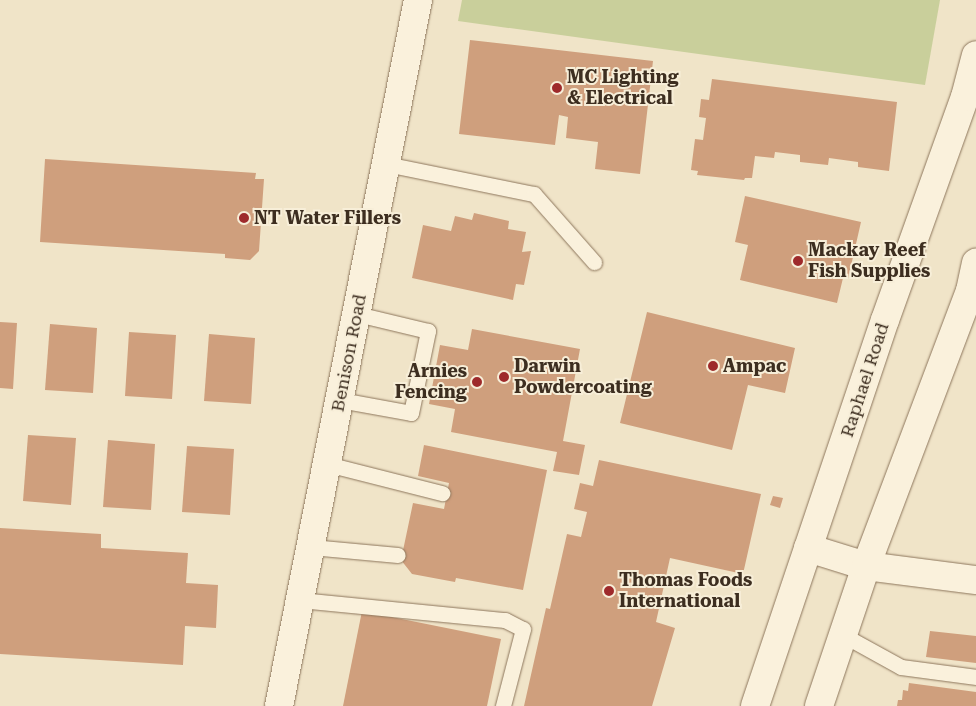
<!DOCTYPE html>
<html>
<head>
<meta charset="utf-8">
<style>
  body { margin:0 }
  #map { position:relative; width:976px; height:706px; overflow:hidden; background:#f0e4c8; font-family:"Roboto Serif",serif }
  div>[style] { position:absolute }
  .green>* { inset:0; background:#c9cf9b }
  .building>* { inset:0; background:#cf9f7d }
  .roads { filter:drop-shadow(0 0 1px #8d765c) drop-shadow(0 0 1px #8d765c) }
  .service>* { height:15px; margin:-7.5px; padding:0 7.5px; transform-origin:7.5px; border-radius:7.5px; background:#faf1dc }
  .minor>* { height:28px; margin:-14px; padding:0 14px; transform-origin:14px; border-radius:14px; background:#faf1dc }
  .dots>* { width:14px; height:14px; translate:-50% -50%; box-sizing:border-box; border:2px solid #f7eed8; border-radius:50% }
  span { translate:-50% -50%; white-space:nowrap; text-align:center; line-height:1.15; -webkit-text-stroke:4px #f7eed8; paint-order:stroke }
  .poi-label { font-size:18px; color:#3d2e20; font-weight:700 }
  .left { translate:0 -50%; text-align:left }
  .right { translate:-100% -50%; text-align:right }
  .street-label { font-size:18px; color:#3d2e20 }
</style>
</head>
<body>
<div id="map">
  <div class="green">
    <div style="clip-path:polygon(462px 0,940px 0,925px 85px,458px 21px)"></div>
  </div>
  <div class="building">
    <div style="clip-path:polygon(470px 40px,653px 61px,640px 174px,595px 169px,598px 142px,566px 138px,568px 117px,559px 115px,555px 145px,459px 134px)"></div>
    <div style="clip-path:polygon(712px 79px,897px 102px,889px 171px,858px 167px,858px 162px,829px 158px,828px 165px,800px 162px,800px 155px,775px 152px,774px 158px,755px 156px,752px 178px,745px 178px,744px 180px,697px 175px,698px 171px,691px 170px,695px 139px,703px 140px,706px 118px,699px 117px,701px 99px,709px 100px)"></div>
    <div style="clip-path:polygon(45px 159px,256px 173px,255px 179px,264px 179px,259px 251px,250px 260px,225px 258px,225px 254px,40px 242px)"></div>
    <div style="clip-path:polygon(745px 196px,861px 222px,848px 279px,843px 278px,837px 303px,740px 280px,748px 245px,735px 242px)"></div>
    <div style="clip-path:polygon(474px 213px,509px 221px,508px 229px,526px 232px,522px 252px,531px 251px,524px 285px,516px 284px,513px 300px,412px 278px,423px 225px,451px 231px,455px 216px,472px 220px)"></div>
    <div style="clip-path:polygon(647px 312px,795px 348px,785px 393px,748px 385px,732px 450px,620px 423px)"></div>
    <div style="clip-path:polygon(0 322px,17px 323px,13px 389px,0 388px)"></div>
    <div style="clip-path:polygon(50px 324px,97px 328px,93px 393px,45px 390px)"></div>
    <div style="clip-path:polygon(472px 329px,580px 349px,563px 441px,585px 445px,579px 475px,553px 471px,557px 452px,451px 432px,455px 409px,429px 404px,440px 345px,468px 350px)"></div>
    <div style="clip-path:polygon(129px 332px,176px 335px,172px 399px,125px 396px)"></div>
    <div style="clip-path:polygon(209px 334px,255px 338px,251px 404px,204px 401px)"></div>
    <div style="clip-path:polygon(28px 435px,76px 438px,71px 505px,23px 501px)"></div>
    <div style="clip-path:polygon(108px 440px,155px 444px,151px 510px,103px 507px)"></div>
    <div style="clip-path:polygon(424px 445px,547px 470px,523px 590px,456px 578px,455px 582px,412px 574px,401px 560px,413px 503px,444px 509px,449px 483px,418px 476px)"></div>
    <div style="clip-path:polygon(187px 446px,234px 449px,230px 515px,182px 512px)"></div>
    <div style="clip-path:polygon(599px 460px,761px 494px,743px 574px,670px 558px,656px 622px,675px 628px,652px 706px,524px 706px,546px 608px,550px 609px,567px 534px,581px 537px,587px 512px,574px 509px,580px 483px,593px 486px)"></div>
    <div style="clip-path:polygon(773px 496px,783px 498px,780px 508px,770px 505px)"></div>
    <div style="clip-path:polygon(0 528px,101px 534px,101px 548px,188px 553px,186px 583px,218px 585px,216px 628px,185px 626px,183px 665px,0 654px)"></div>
    <div style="clip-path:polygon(362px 611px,501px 639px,487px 706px,343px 706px)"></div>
    <div style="clip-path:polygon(930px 631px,976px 636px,976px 663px,926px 657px)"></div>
    <div style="clip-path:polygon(909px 683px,976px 692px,976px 706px,897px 706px,898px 700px,902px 700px,903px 690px,908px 691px)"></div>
  </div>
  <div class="roads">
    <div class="service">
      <div style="left:386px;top:164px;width:151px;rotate:11.5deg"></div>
      <div style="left:534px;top:194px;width:91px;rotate:48.6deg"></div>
      <div style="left:340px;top:400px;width:72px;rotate:10.4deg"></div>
      <div style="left:411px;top:413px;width:84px;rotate:-78.3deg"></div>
      <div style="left:428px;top:331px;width:73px;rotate:-166.5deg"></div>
      <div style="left:327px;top:464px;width:119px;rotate:14.2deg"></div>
      <div style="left:311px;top:547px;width:87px;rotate:5.3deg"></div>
      <div style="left:300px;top:600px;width:206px;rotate:5.6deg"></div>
      <div style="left:505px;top:620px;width:20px;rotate:27deg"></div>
      <div style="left:523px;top:629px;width:80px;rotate:104.6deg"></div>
      <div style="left:843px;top:635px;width:66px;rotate:28.9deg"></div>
      <div style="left:901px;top:667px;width:76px;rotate:7.6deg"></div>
    </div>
    <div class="minor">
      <div style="left:808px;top:548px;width:61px;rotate:17.2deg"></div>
      <div style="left:866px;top:566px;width:111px;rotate:7.3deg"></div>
      <div style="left:279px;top:706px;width:720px;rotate:-78.86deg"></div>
      <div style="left:755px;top:706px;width:407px;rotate:-71.4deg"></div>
      <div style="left:885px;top:320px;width:237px;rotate:-70.3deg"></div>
      <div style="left:965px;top:97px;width:43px;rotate:-75.3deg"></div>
      <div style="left:819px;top:706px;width:148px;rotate:-71.4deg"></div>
      <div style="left:866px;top:566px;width:294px;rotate:-69.3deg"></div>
      <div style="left:970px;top:291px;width:29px;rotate:-78deg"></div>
    </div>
  </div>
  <div class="dots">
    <div style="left:557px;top:88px;background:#9e2a2b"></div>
    <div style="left:244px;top:218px;background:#9e2a2b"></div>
    <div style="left:798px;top:261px;background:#9e2a2b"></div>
    <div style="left:713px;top:366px;background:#9e2a2b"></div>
    <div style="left:504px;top:377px;background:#9e2a2b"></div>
    <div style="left:477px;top:382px;background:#9e2a2b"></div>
    <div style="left:609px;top:591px;background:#9e2a2b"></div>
  </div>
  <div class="poi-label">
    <span class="left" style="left:567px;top:88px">MC Lighting<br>&amp; Electrical</span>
    <span class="left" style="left:254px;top:218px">NT Water Fillers</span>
    <span class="left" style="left:808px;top:261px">Mackay Reef<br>Fish Supplies</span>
    <span class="left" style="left:723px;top:366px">Ampac</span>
    <span class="left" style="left:514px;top:377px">Darwin<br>Powdercoating</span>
    <span class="right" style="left:467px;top:382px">Arnies<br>Fencing</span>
    <span class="left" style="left:619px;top:591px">Thomas Foods<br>International</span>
  </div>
  <div class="street-label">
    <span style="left:349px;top:353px;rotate:-79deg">Benison Road</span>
    <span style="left:865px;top:380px;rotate:-72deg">Raphael Road</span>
  </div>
</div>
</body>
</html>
